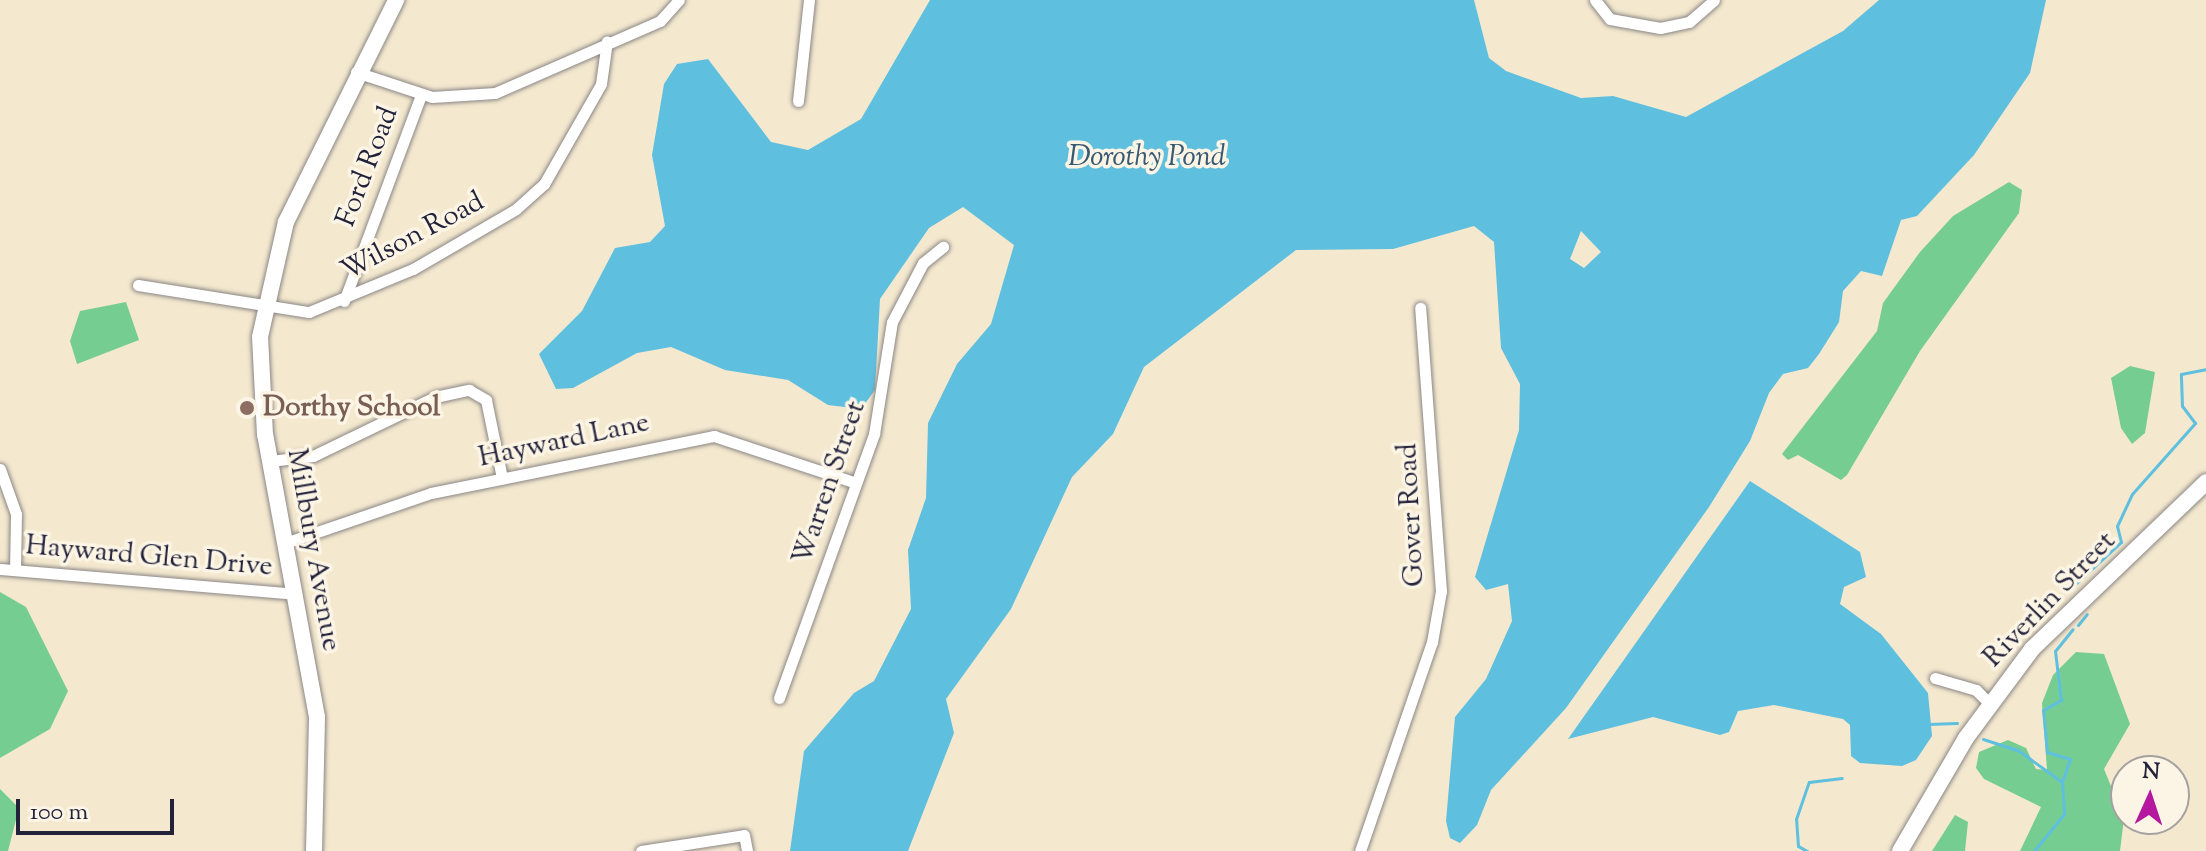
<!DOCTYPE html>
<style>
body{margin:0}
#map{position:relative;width:2206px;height:851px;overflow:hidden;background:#f4e9cf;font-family:"Sorts Mill Goudy",serif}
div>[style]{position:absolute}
.green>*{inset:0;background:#76cd92}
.water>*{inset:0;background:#5fbfde}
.stream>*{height:3px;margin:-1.5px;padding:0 1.5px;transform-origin:1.5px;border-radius:1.5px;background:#5fbfde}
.roads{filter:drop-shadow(0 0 2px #8b8685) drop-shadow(0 0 2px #8b8685)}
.street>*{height:11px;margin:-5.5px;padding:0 5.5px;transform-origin:5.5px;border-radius:5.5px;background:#fff}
.secondary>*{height:16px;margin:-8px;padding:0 8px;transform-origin:8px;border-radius:8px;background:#fff}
.dots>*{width:22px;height:22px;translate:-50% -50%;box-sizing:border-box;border:4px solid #fcf5e5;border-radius:50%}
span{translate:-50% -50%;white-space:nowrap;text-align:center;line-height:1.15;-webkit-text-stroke:7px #fcf5e5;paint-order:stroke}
.street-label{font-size:28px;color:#22223b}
.education-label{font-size:28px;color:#785e54;font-weight:700}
.left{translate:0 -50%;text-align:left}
.water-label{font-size:30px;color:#375974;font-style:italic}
.north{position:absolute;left:2110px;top:755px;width:80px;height:80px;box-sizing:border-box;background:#fcf5e5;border:2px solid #a5a1a1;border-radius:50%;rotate:3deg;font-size:22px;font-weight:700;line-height:32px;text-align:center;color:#22223b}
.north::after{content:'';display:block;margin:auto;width:28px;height:36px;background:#b5179e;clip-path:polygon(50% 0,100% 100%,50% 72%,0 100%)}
.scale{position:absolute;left:16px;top:799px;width:158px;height:36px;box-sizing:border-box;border:4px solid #22223b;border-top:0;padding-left:10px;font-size:24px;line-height:28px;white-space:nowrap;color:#22223b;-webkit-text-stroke:6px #fcf5e5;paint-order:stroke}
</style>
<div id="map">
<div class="green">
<div style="clip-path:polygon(2009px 182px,2022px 190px,2019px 213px,1920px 351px,1847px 475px,1841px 480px,1798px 455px,1788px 460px,1782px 454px,1877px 331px,1883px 303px,1920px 252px,1953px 216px)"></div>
<div style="clip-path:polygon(126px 302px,139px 340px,77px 364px,70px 341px,80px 311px)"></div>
<div style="clip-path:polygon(2130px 366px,2155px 372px,2145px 433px,2132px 444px,2121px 428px,2111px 378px)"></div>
<div style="clip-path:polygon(0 592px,26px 607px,68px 691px,50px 729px,0 758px)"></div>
<div style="clip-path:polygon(2076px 652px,2104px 654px,2130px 724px,2104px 769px,2124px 818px,2120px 851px,2020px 851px,2041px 807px,1984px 779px,1976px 768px,1979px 752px,2008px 740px,2026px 748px,2036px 769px,2047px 770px,2042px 703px,2053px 675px)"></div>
<div style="clip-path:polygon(0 789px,19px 808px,8px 851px,0 851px)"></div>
<div style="clip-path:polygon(1955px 815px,1968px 822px,1965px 851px,1932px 851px)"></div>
</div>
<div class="water">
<div style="clip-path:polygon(evenodd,930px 0,1474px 0,1489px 58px,1506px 71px,1581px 98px,1613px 96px,1686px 117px,1843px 31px,1879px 0,2046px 0,2030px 73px,1974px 155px,1917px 216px,1901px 220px,1882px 276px,1861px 271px,1843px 291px,1839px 322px,1819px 354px,1808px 368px,1783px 374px,1769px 393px,1750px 441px,1709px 507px,1566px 708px,1491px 790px,1477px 825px,1460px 843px,1450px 838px,1446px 821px,1455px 717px,1486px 679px,1512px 621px,1508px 584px,1486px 590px,1475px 577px,1519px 430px,1520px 384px,1501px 348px,1494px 242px,1474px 226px,1393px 249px,1296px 250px,1144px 367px,1113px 434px,1072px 477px,1011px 609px,946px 699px,954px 733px,908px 851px,790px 851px,804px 751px,854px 693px,874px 681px,911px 609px,908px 550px,926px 498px,928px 423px,957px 364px,991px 324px,1014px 245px,963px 207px,929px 228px,880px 299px,875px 390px,861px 409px,828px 405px,788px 380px,725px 370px,671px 347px,637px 353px,573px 388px,556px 389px,539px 354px,582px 311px,615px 248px,650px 242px,665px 226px,652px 155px,664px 84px,677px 64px,708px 59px,771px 142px,808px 150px,861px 119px,930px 0,1581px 231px,1601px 252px,1584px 268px,1570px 259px,1581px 231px)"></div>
<div style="clip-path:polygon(1750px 481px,1860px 552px,1866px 577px,1844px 587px,1840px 604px,1881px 634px,1928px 693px,1932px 736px,1916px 760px,1902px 766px,1860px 763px,1851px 756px,1850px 725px,1843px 719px,1774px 705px,1738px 711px,1729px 732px,1720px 735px,1653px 717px,1568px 739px)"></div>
</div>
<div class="stream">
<div style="left:2071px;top:588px;width:68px;rotate:-42.6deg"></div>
<div style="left:2121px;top:542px;width:16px;rotate:-104deg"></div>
<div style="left:2117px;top:526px;width:35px;rotate:-65deg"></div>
<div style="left:2132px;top:494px;width:95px;rotate:-48.4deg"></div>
<div style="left:2195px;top:423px;width:21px;rotate:-127deg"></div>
<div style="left:2182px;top:406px;width:32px;rotate:-92deg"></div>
<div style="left:2181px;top:374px;width:25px;rotate:-11deg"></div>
<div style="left:2078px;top:625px;width:14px;rotate:-51deg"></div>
<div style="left:1928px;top:724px;width:29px;rotate:-2deg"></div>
<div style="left:1983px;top:739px;width:38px;rotate:18deg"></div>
<div style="left:2019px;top:751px;width:53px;rotate:35.8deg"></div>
<div style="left:2062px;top:782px;width:32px;rotate:86deg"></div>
<div style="left:2064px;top:814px;width:48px;rotate:129deg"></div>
<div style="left:2062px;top:782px;width:24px;rotate:-71deg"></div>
<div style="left:2070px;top:759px;width:24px;rotate:-163deg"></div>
<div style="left:2047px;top:752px;width:42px;rotate:-95.4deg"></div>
<div style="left:2043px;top:710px;width:21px;rotate:-29deg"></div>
<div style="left:2061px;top:700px;width:49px;rotate:-97deg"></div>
<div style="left:2055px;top:651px;width:28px;rotate:-51deg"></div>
<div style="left:1807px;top:851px;width:10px;rotate:-151deg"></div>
<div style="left:1798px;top:846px;width:27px;rotate:-94deg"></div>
<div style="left:1796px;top:819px;width:39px;rotate:-71deg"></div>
<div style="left:1809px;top:782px;width:33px;rotate:-7deg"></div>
</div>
<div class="roads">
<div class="street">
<div style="left:1595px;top:0;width:24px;rotate:52deg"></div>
<div style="left:1610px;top:19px;width:51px;rotate:10.2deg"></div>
<div style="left:1660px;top:28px;width:30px;rotate:-12deg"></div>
<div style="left:1689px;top:22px;width:33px;rotate:-41deg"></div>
<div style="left:356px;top:72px;width:80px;rotate:18.2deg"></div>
<div style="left:432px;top:97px;width:63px;rotate:-3.6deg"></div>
<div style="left:495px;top:93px;width:180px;rotate:-23.6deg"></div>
<div style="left:660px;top:21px;width:28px;rotate:-48deg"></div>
<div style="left:798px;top:101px;width:102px;rotate:-83.8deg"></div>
<div style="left:138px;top:285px;width:173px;rotate:9deg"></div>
<div style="left:309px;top:312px;width:113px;rotate:-22.5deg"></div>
<div style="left:413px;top:269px;width:119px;rotate:-30.2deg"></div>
<div style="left:516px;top:209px;width:38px;rotate:-42deg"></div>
<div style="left:544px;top:184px;width:115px;rotate:-60.3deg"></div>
<div style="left:601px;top:84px;width:43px;rotate:-82.1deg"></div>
<div style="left:344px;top:301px;width:220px;rotate:-69.5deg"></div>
<div style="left:270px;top:461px;width:43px;rotate:-6.6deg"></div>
<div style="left:313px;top:456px;width:136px;rotate:-25.8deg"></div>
<div style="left:435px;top:397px;width:35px;rotate:-12deg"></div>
<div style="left:469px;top:390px;width:20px;rotate:30deg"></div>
<div style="left:486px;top:400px;width:80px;rotate:78.4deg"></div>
<div style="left:0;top:469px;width:48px;rotate:70.4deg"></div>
<div style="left:16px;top:514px;width:56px;rotate:91deg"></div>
<div style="left:285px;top:543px;width:154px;rotate:-18.9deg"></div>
<div style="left:431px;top:493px;width:289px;rotate:-11.4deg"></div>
<div style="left:714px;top:436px;width:146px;rotate:18.3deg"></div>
<div style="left:0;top:569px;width:296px;rotate:4.8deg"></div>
<div style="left:1935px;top:678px;width:43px;rotate:16.3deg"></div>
<div style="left:1976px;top:690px;width:20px;rotate:45deg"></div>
<div style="left:779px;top:698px;width:281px;rotate:-70.2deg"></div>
<div style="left:874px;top:434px;width:113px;rotate:-80.9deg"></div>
<div style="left:892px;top:322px;width:67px;rotate:-62.3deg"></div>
<div style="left:923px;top:263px;width:26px;rotate:-39deg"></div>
<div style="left:641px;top:851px;width:104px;rotate:-8.8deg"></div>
<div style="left:744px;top:835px;width:16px;rotate:79deg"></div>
<div style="left:1360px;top:851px;width:221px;rotate:-71deg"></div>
<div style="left:1432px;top:642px;width:52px;rotate:-80deg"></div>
<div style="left:1441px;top:591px;width:284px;rotate:-94.2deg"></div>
</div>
<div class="secondary">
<div style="left:314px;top:851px;width:134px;rotate:-88.7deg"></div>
<div style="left:317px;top:717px;width:287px;rotate:-100.4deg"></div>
<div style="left:265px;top:435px;width:98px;rotate:-92.9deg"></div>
<div style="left:260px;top:337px;width:118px;rotate:-77.3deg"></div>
<div style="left:286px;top:222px;width:248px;rotate:-63.6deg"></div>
<div style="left:1900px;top:851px;width:131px;rotate:-59.7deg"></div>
<div style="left:1966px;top:738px;width:111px;rotate:-53.4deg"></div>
<div style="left:2032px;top:649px;width:241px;rotate:-43.8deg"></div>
</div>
</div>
<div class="dots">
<div style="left:247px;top:408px;background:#8d6e63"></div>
</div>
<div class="street-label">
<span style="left:368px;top:167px;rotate:-69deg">Ford Road</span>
<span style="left:413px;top:237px;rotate:-28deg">Wilson Road</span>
<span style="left:564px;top:441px;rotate:-12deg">Hayward Lane</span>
<span style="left:830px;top:483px;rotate:-71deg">Warren Street</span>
<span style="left:1412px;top:515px;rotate:-93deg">Gover Road</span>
<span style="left:313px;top:550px;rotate:80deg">Millbury Avenue</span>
<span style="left:149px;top:557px;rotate:5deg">Hayward Glen Drive</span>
<span style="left:2050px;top:600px;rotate:-46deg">Riverlin Street</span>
</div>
<div class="education-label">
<span class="left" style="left:263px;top:408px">Dorthy School</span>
</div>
<div class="water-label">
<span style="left:1147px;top:158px">Dorothy Pond</span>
</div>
<div class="north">N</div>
<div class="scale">100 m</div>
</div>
